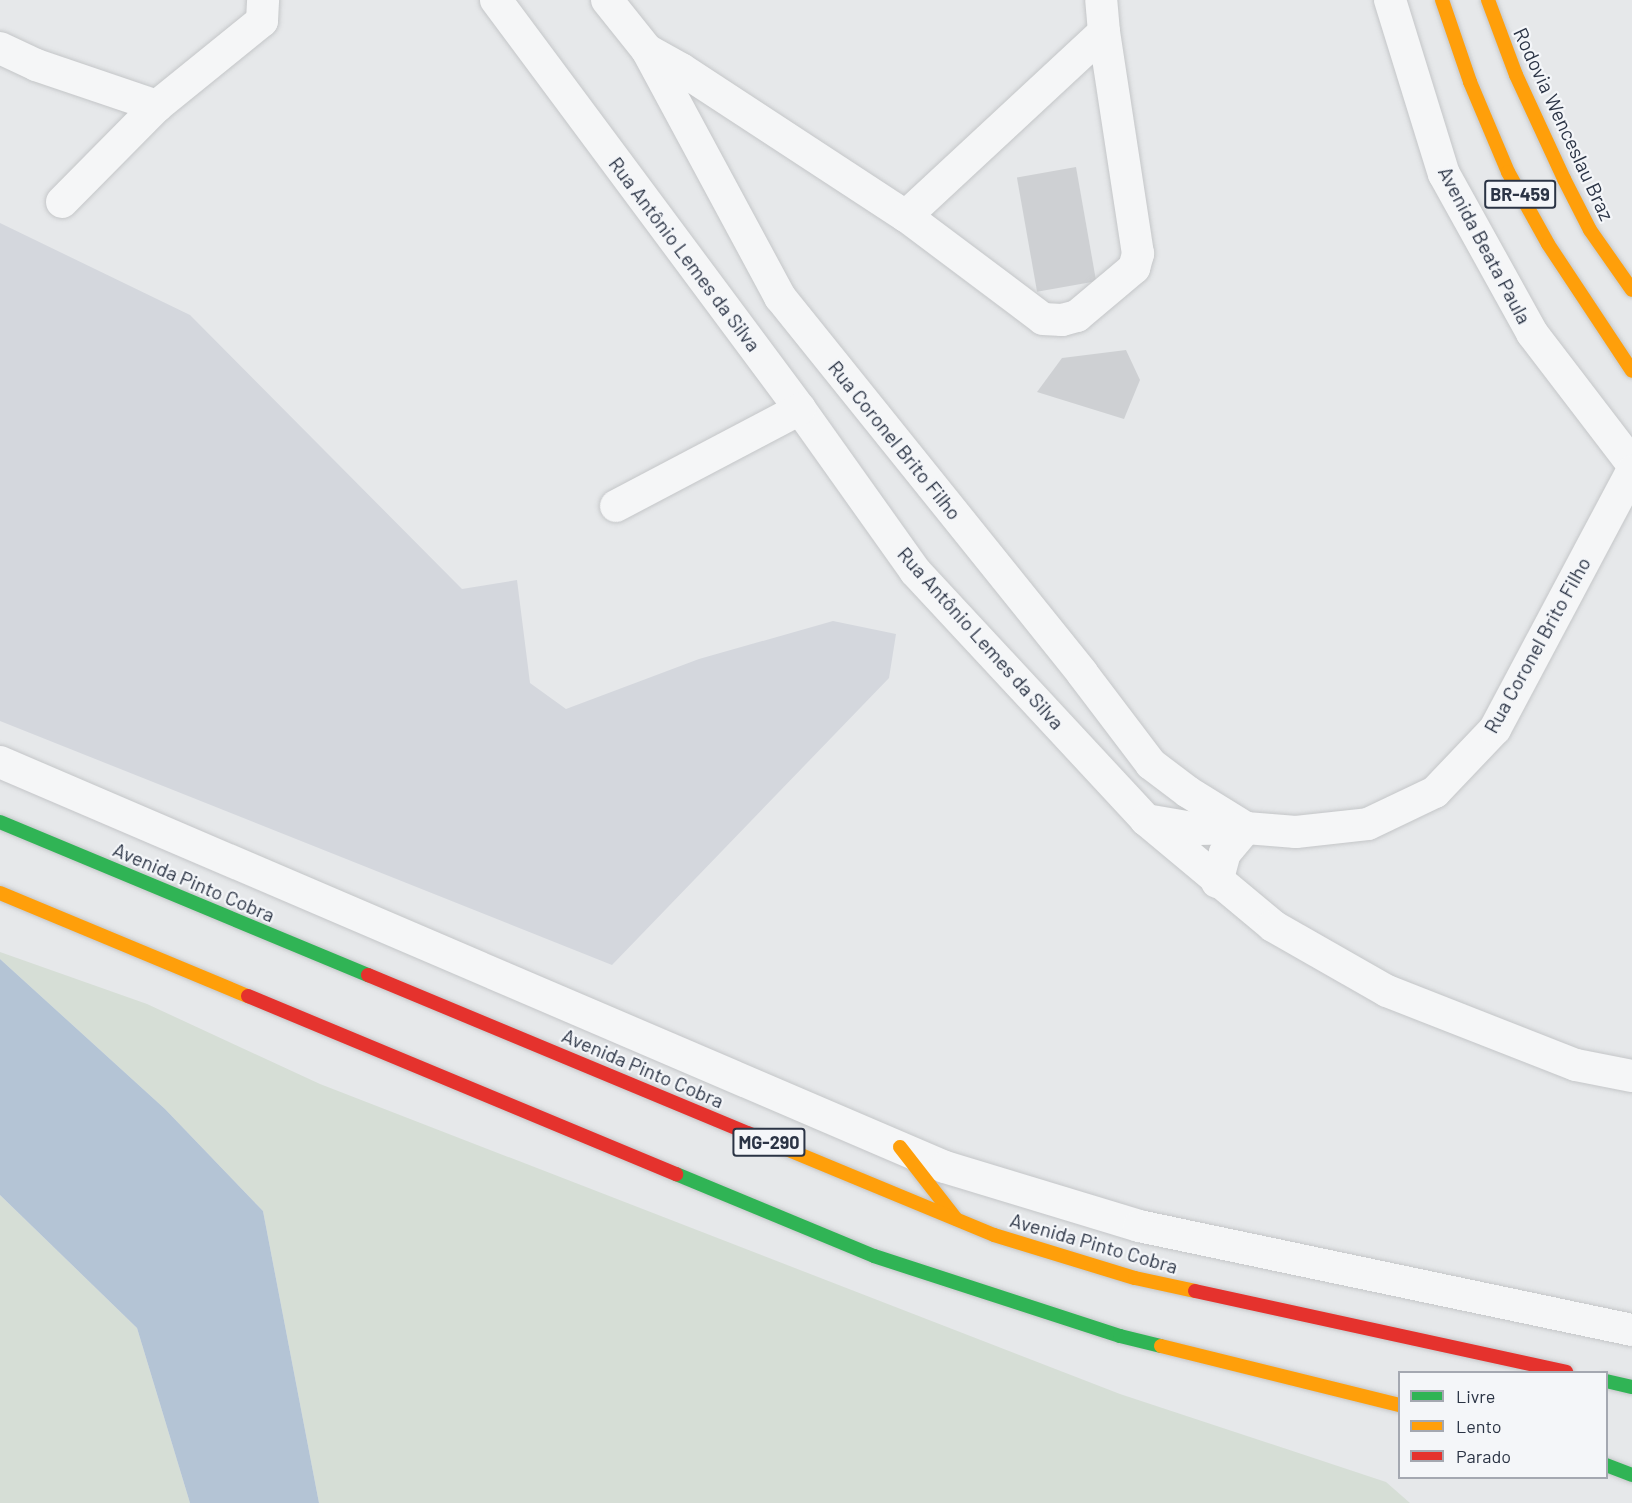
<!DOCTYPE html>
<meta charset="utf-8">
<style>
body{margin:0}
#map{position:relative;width:1632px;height:1503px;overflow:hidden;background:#e6e8ea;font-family:Barlow,sans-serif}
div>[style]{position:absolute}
.built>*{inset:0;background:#d4d7dd}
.green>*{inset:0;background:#d6ded6}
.water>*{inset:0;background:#b4c4d5}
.building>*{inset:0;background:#ced0d3;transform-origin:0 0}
.roads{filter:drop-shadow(0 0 2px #c4c6c8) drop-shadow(0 0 2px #c4c6c8)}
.street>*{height:32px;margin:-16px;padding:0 16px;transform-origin:16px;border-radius:16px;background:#f5f6f7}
.fast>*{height:14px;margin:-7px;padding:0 7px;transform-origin:7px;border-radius:7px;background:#30b455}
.slow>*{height:14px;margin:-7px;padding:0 7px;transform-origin:7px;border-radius:7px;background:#ff9f0a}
.jam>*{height:14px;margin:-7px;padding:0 7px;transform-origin:7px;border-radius:7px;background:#e5322d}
span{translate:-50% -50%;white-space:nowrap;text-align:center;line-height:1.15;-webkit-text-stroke:4.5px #f4f6f9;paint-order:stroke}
.shield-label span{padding:2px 4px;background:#f4f6f9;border:2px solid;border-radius:4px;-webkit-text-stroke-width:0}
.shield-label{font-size:18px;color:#2b3445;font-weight:700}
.street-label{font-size:20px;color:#2b3445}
.legend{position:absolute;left:1398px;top:1371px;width:210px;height:108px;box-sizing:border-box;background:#f4f6f9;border:2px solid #a4a8b1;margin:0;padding:8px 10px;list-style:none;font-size:18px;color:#2b3445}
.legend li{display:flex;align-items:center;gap:12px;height:30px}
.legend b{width:30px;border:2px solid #a4a8b1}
</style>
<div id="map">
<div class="built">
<div style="clip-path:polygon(0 223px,190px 315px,462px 589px,517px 580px,530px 683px,566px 709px,699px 659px,833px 621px,896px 634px,889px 678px,612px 965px,0 721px)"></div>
</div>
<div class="green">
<div style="clip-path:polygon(0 952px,147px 1004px,320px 1084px,1120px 1394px,1386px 1482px,1410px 1503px,319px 1503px,263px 1211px,165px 1109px,0 959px)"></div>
<div style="clip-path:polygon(0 1195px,137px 1328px,190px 1503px,0 1503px)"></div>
</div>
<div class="water">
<div style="clip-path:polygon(0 959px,165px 1109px,263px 1211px,319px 1503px,190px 1503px,137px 1328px,0 1195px)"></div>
</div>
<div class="building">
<div style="left:1076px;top:167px;width:116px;height:60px;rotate:80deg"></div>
<div style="clip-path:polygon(1126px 350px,1140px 380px,1124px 419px,1037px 392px,1062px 358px)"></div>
</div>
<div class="roads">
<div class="street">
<div style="left:496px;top:0;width:510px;rotate:53.38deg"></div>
<div style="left:800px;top:409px;width:199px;rotate:54.6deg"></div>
<div style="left:915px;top:571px;width:340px;rotate:47.1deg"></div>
<div style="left:1146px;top:820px;width:165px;rotate:39.8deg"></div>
<div style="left:1273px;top:926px;width:131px;rotate:29.7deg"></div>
<div style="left:1387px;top:991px;width:203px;rotate:21.4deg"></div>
<div style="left:1576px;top:1065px;width:57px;rotate:11.1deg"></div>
<div style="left:607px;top:0;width:64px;rotate:51.3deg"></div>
<div style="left:647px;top:50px;width:281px;rotate:61.7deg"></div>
<div style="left:780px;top:297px;width:482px;rotate:51.2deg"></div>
<div style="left:1082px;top:673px;width:114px;rotate:52.8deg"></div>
<div style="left:1151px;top:764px;width:46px;rotate:37.1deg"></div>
<div style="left:1188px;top:792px;width:68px;rotate:31.8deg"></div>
<div style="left:1390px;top:0;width:182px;rotate:72.8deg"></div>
<div style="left:1444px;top:174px;width:182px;rotate:61deg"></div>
<div style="left:1532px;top:333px;width:165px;rotate:52.6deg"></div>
<div style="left:0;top:48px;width:40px;rotate:25deg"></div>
<div style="left:36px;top:65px;width:128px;rotate:18.7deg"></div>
<div style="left:157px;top:106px;width:135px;rotate:-39deg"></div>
<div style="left:262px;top:21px;width:21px;rotate:-87deg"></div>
<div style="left:647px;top:50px;width:39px;rotate:29deg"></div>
<div style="left:681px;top:69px;width:269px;rotate:33.2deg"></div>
<div style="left:906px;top:216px;width:171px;rotate:36.9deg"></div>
<div style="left:1043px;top:319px;width:19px;rotate:3deg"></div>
<div style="left:1062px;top:320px;width:16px;rotate:-15deg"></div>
<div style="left:1077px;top:316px;width:75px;rotate:-40.1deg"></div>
<div style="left:1134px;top:268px;width:15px;rotate:-74deg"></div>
<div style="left:1138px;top:254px;width:225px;rotate:-98.7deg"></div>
<div style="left:1104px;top:32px;width:32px;rotate:-95deg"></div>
<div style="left:62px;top:202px;width:135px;rotate:-45.3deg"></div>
<div style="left:906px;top:216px;width:270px;rotate:-42.9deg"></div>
<div style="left:616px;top:506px;width:208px;rotate:-27.8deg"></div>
<div style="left:0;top:762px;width:1028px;rotate:23.2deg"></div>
<div style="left:945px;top:1167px;width:203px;rotate:16.9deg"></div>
<div style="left:1139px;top:1226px;width:504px;rotate:11.91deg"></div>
<div style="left:1146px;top:820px;width:53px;rotate:9.8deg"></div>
<div style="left:1198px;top:829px;width:48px;rotate:-1.2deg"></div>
<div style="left:1246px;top:828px;width:50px;rotate:4.6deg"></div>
<div style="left:1296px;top:832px;width:72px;rotate:-6.3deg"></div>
<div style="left:1368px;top:824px;width:74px;rotate:-25.5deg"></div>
<div style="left:1435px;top:792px;width:87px;rotate:-46.4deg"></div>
<div style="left:1495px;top:729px;width:292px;rotate:-62deg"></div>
<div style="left:1217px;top:882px;width:30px;rotate:-75deg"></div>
<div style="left:1225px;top:853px;width:33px;rotate:-50deg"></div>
</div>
<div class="fast">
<div style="left:0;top:822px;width:399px;rotate:22.6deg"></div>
<div style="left:676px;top:1174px;width:214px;rotate:22.5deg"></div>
<div style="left:874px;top:1256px;width:259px;rotate:18deg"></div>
<div style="left:1120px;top:1336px;width:42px;rotate:13.7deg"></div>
<div style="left:1606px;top:1381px;width:27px;rotate:13deg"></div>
<div style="left:1606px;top:1465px;width:28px;rotate:21deg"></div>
</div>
<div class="slow">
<div style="left:1442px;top:0;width:87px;rotate:71.1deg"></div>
<div style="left:1470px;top:82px;width:98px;rotate:67.1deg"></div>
<div style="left:1508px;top:172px;width:82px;rotate:60.9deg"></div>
<div style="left:1548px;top:244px;width:152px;rotate:56.5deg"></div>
<div style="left:1488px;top:0;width:80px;rotate:69.5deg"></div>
<div style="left:1516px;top:75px;width:115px;rotate:65.2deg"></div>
<div style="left:1564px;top:179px;width:57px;rotate:63deg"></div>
<div style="left:1590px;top:230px;width:73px;rotate:55deg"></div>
<div style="left:0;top:893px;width:269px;rotate:22.6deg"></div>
<div style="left:900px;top:1147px;width:91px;rotate:52.1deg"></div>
<div style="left:784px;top:1148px;width:227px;rotate:22.5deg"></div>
<div style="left:994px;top:1235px;width:147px;rotate:17deg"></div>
<div style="left:1135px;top:1278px;width:61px;rotate:12.2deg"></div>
<div style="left:1161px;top:1346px;width:246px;rotate:13.9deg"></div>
</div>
<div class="jam">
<div style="left:368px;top:975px;width:451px;rotate:22.6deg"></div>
<div style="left:248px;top:996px;width:464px;rotate:22.6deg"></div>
<div style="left:1195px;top:1291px;width:380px;rotate:12.3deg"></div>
</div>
</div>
<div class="shield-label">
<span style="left:1520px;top:194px">BR-459</span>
<span style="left:769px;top:1142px">MG-290</span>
</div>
<div class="street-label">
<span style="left:1564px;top:124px;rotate:65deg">Rodovia Wenceslau Braz</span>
<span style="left:1485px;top:245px;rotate:62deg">Avenida Beata Paula</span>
<span style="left:685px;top:254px;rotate:53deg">Rua Antônio Lemes da Silva</span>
<span style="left:895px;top:440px;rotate:51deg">Rua Coronel Brito Filho</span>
<span style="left:981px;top:638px;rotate:48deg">Rua Antônio Lemes da Silva</span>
<span style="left:1537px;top:645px;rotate:-61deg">Rua Coronel Brito Filho</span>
<span style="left:194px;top:882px;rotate:23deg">Avenida Pinto Cobra</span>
<span style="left:643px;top:1068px;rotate:23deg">Avenida Pinto Cobra</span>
<span style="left:1094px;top:1243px;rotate:16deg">Avenida Pinto Cobra</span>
</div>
<ul class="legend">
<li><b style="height:8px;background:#30b455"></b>Livre</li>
<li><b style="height:8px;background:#ff9f0a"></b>Lento</li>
<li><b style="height:8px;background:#e5322d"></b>Parado</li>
</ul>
</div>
